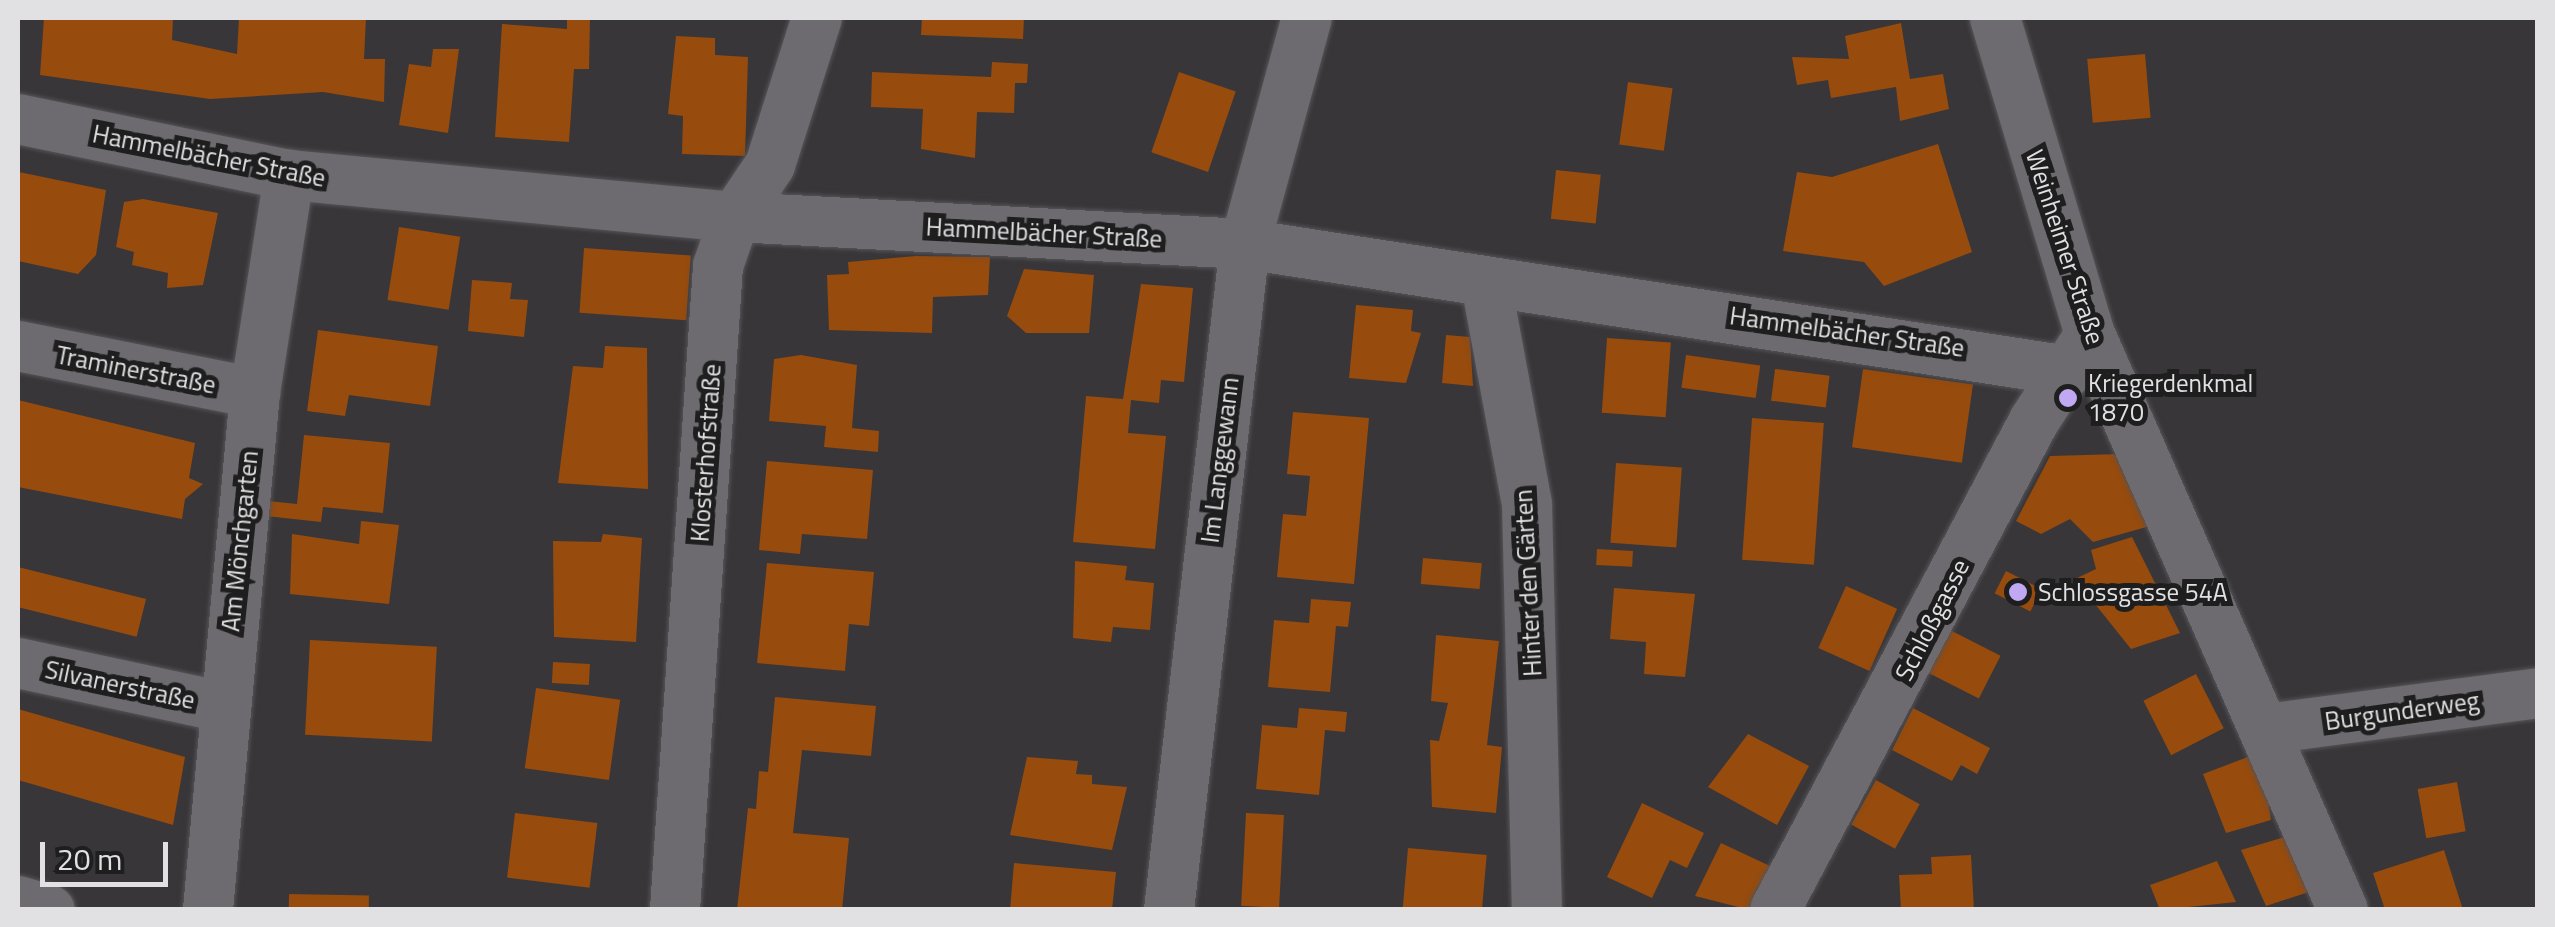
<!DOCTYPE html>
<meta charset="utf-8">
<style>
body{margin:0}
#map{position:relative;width:2555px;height:927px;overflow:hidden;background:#383639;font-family:"Titillium Web",sans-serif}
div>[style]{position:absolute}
.building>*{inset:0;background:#974b0d;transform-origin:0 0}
.roads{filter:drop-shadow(0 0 2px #555457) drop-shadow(0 0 2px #555457)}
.street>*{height:50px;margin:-25px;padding:0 25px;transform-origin:25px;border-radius:25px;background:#6d6b6f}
.dots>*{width:28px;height:28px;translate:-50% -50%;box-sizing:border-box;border:5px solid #1e1e1f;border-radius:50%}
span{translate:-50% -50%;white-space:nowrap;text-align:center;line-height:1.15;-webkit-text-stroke:10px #1e1e1f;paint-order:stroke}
.street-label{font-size:25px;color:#e1e0e2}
.poi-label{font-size:25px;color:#e1e0e2}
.left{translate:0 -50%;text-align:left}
.frame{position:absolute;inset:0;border:20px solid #e1e0e2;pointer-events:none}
.scale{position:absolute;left:40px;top:842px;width:128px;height:45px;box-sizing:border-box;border:5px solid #e1e0e2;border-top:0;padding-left:12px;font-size:30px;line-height:35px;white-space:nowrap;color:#e1e0e2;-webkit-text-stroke:8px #1e1e1f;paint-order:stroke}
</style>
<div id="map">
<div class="building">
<div style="clip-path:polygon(44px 18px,173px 18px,172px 40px,237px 54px,239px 18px,366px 18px,364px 59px,385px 59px,384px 102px,323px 92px,210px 99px,40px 75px)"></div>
<div style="clip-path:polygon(567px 18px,590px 18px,589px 69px,574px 69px,569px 142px,495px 137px,502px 24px,567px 29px)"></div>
<div style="clip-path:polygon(922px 18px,1024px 18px,1023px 39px,921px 35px)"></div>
<div style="clip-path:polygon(1901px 23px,1910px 79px,1943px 74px,1949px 109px,1900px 121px,1896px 87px,1831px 98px,1828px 80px,1797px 85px,1792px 57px,1849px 59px,1845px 36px)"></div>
<div style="clip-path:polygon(676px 36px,715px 38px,715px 55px,748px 57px,745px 156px,682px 154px,683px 116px,668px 114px)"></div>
<div style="clip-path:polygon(433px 49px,459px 49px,448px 133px,399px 125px,409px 64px,431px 67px)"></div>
<div style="left:2145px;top:54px;width:64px;height:58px;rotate:85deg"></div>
<div style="clip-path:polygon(992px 62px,1028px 64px,1027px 83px,1015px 83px,1014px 113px,977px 112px,975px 158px,921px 149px,923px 109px,871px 107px,872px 72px,991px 77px)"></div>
<div style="left:1179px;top:72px;width:60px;height:85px;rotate:19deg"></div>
<div style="left:1628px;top:82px;width:45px;height:63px;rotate:8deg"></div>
<div style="clip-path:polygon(1938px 144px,1972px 252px,1884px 286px,1864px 262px,1783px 251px,1797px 172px,1832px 177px)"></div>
<div style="left:1556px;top:170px;width:45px;height:49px;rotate:6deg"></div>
<div style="clip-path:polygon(19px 172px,106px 190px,96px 255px,78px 274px,18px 261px)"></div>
<div style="clip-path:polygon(143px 199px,218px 213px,203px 285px,167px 288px,168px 273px,132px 265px,134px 252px,116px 247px,124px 202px)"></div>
<div style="left:399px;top:227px;width:62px;height:74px;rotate:9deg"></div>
<div style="left:584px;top:248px;width:107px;height:65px;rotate:4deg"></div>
<div style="clip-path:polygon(916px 256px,990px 257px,988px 295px,933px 297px,932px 333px,829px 330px,827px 275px,849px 274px,848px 262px)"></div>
<div style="clip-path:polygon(1024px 269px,1094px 275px,1089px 333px,1026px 333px,1007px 316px)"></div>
<div style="clip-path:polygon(472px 280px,512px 283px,510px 299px,528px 300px,524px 337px,468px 331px)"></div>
<div style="clip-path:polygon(1141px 284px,1193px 288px,1184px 382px,1161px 380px,1159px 403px,1131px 400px,1128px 433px,1166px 436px,1155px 549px,1073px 542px,1086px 396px,1123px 399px)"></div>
<div style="clip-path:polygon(1356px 305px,1413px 310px,1411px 331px,1421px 333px,1406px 383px,1349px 378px)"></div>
<div style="clip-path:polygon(318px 330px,438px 346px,430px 406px,349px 395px,345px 416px,307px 411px)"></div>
<div style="clip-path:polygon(1446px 335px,1470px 337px,1473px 386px,1442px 383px)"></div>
<div style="left:1607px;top:338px;width:64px;height:75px;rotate:4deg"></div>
<div style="clip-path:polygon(605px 346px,647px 348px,648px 489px,558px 483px,573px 366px,603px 368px)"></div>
<div style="clip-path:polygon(801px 355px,857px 365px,852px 428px,879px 431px,878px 452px,824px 447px,826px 426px,769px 421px,774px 359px)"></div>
<div style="left:1686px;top:355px;width:75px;height:33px;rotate:8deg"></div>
<div style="left:1775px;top:369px;width:55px;height:32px;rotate:7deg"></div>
<div style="left:1863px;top:369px;width:111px;height:79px;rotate:8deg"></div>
<div style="clip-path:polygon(18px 400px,195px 443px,189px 478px,203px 484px,185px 499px,182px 519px,18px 487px)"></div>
<div style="clip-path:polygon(1293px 412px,1369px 418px,1354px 584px,1277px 577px,1283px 514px,1306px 516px,1308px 497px,1310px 476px,1287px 474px)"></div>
<div style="left:1752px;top:418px;width:72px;height:142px;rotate:4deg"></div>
<div style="clip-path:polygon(304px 435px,390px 443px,383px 513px,323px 507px,321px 522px,266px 516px,268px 501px,297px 504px)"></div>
<div style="clip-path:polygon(2121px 454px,2150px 526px,2093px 542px,2070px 519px,2041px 534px,2016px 521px,2050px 456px)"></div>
<div style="clip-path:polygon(767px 461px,873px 470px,867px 539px,802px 534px,800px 554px,759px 550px)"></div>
<div style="left:1616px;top:463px;width:66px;height:80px;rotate:4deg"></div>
<div style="clip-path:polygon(361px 521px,399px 525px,389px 604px,290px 594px,292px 534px,359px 544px)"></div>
<div style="clip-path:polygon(603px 534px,642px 538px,636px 642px,554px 637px,553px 541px,601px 542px)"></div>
<div style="clip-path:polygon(2132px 537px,2180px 633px,2131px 649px,2075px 579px,2096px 569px,2091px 550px)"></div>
<div style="left:1597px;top:549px;width:36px;height:16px;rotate:3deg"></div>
<div style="left:1423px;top:558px;width:59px;height:26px;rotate:5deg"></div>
<div style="clip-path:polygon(1075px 561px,1127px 566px,1125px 580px,1154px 583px,1150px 630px,1113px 627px,1111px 642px,1073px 638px)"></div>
<div style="clip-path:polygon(767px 563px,874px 572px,869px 626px,849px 624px,845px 671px,757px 663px)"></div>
<div style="left:18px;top:567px;width:132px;height:39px;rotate:14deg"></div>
<div style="left:2006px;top:571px;width:40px;height:25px;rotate:27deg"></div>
<div style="left:1846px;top:586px;width:56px;height:68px;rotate:24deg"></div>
<div style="clip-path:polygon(1614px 588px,1695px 594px,1685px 677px,1644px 674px,1646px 642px,1610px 639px)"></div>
<div style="clip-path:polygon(1311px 599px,1351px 602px,1348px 627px,1336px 626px,1330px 692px,1268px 687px,1274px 620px,1309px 623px)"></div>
<div style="left:1948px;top:629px;width:59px;height:48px;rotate:27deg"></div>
<div style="clip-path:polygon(1436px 635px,1499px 641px,1487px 745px,1502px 747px,1496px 813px,1432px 807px,1430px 740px,1439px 741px,1448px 703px,1431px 701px)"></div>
<div style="left:310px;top:640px;width:127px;height:95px;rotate:3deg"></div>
<div style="left:553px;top:662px;width:37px;height:21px;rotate:3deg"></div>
<div style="left:2196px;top:674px;width:61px;height:59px;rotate:63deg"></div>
<div style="left:536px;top:688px;width:85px;height:81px;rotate:8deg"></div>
<div style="clip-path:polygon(775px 697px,876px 706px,871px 756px,802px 750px,793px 833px,849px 838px,842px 910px,737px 910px,748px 808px,756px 809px,759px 771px,768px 772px)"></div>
<div style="clip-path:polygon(1299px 708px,1347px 712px,1345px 732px,1325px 730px,1319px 795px,1256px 789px,1262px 725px,1297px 728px)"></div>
<div style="clip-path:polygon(1913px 708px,1990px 748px,1977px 774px,1961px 765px,1952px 781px,1892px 750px)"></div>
<div style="clip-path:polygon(18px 709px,185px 757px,173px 825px,18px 780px)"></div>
<div style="clip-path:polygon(1748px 734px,1809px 766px,1777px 825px,1708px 787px)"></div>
<div style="clip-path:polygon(2261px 752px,2283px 795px,2269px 806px,2271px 820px,2226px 833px,2203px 774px)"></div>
<div style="clip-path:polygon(1027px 757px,1078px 761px,1076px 774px,1092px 775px,1092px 784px,1127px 787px,1112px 850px,1010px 835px)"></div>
<div style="left:1876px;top:780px;width:50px;height:51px;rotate:29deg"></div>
<div style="left:2457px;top:782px;width:50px;height:40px;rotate:80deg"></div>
<div style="clip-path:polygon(1642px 803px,1704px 833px,1687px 868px,1670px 860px,1652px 898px,1607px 877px)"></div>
<div style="left:515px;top:813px;width:83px;height:65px;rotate:7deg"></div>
<div style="left:1246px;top:813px;width:38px;height:93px;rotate:3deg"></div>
<div style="clip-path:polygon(2291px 835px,2315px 890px,2266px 906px,2241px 850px)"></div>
<div style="clip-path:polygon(1721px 843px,1770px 866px,1750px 910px,1695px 896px)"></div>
<div style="left:1408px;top:848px;width:79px;height:62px;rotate:5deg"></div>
<div style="clip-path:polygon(2444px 850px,2463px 910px,2385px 910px,2373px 873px)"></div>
<div style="clip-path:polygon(1971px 855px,1974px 910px,1901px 910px,1899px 875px,1932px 874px,1931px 857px)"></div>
<div style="clip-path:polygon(2217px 861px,2236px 902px,2160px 910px,2150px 885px)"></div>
<div style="clip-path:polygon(1014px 863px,1116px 872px,1112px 910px,1010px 910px)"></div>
<div style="left:289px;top:894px;width:80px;height:16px;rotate:1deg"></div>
</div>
<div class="roads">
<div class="street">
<div style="left:1995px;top:18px;width:328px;rotate:73.3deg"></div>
<div style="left:2089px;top:332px;width:631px;rotate:66.28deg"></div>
<div style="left:18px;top:119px;width:277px;rotate:11.7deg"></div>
<div style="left:289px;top:175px;width:448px;rotate:5.4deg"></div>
<div style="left:735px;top:217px;width:511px;rotate:3.03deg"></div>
<div style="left:1245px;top:244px;width:833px;rotate:8.77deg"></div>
<div style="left:1486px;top:283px;width:225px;rotate:79.5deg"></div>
<div style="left:1527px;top:504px;width:406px;rotate:88.6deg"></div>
<div style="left:18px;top:346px;width:242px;rotate:11.2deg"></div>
<div style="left:18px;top:663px;width:210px;rotate:12.1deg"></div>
<div style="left:2266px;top:729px;width:274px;rotate:-7.5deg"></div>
<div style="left:18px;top:901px;width:33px;rotate:16deg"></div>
<div style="left:208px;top:910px;width:519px;rotate:-84.81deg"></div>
<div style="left:255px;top:393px;width:221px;rotate:-81.1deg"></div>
<div style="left:675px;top:910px;width:645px;rotate:-86.18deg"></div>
<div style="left:718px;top:266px;width:52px;rotate:-70.9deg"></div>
<div style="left:735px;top:217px;width:63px;rotate:-56.1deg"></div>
<div style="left:770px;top:165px;width:154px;rotate:-72.3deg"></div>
<div style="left:1169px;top:910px;width:670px;rotate:-83.49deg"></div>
<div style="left:1245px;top:244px;width:234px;rotate:-74.7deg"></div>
<div style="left:1775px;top:910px;width:553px;rotate:-62.09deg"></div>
<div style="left:2034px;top:421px;width:92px;rotate:-57deg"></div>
</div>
</div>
<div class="dots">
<div style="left:2068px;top:398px;background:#c1a8f3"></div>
<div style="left:2018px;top:592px;background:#c1a8f3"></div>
</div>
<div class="street-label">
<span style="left:209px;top:156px;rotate:11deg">Hammelbächer Straße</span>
<span style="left:1044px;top:233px;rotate:3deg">Hammelbächer Straße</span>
<span style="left:2065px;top:247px;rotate:72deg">Weinheimer Straße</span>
<span style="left:1847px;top:332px;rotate:8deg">Hammelbächer Straße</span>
<span style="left:136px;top:370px;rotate:11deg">Traminerstraße</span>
<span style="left:706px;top:453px;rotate:-86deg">Klosterhofstraße</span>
<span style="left:1220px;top:460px;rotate:-83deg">Im Langgewann</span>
<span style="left:240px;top:541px;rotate:-84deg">Am Mönchgarten</span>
<span style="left:1528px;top:583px;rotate:-93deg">Hinter den Gärten</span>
<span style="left:1932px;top:620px;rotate:-63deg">Schloßgasse</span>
<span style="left:120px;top:685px;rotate:12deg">Silvanerstraße</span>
<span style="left:2402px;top:711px;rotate:-8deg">Burgunderweg</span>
</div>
<div class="poi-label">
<span class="left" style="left:2088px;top:398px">Kriegerdenkmal<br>1870</span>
<span class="left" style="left:2038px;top:592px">Schlossgasse 54A</span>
</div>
<div class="frame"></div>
<div class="scale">20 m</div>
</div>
